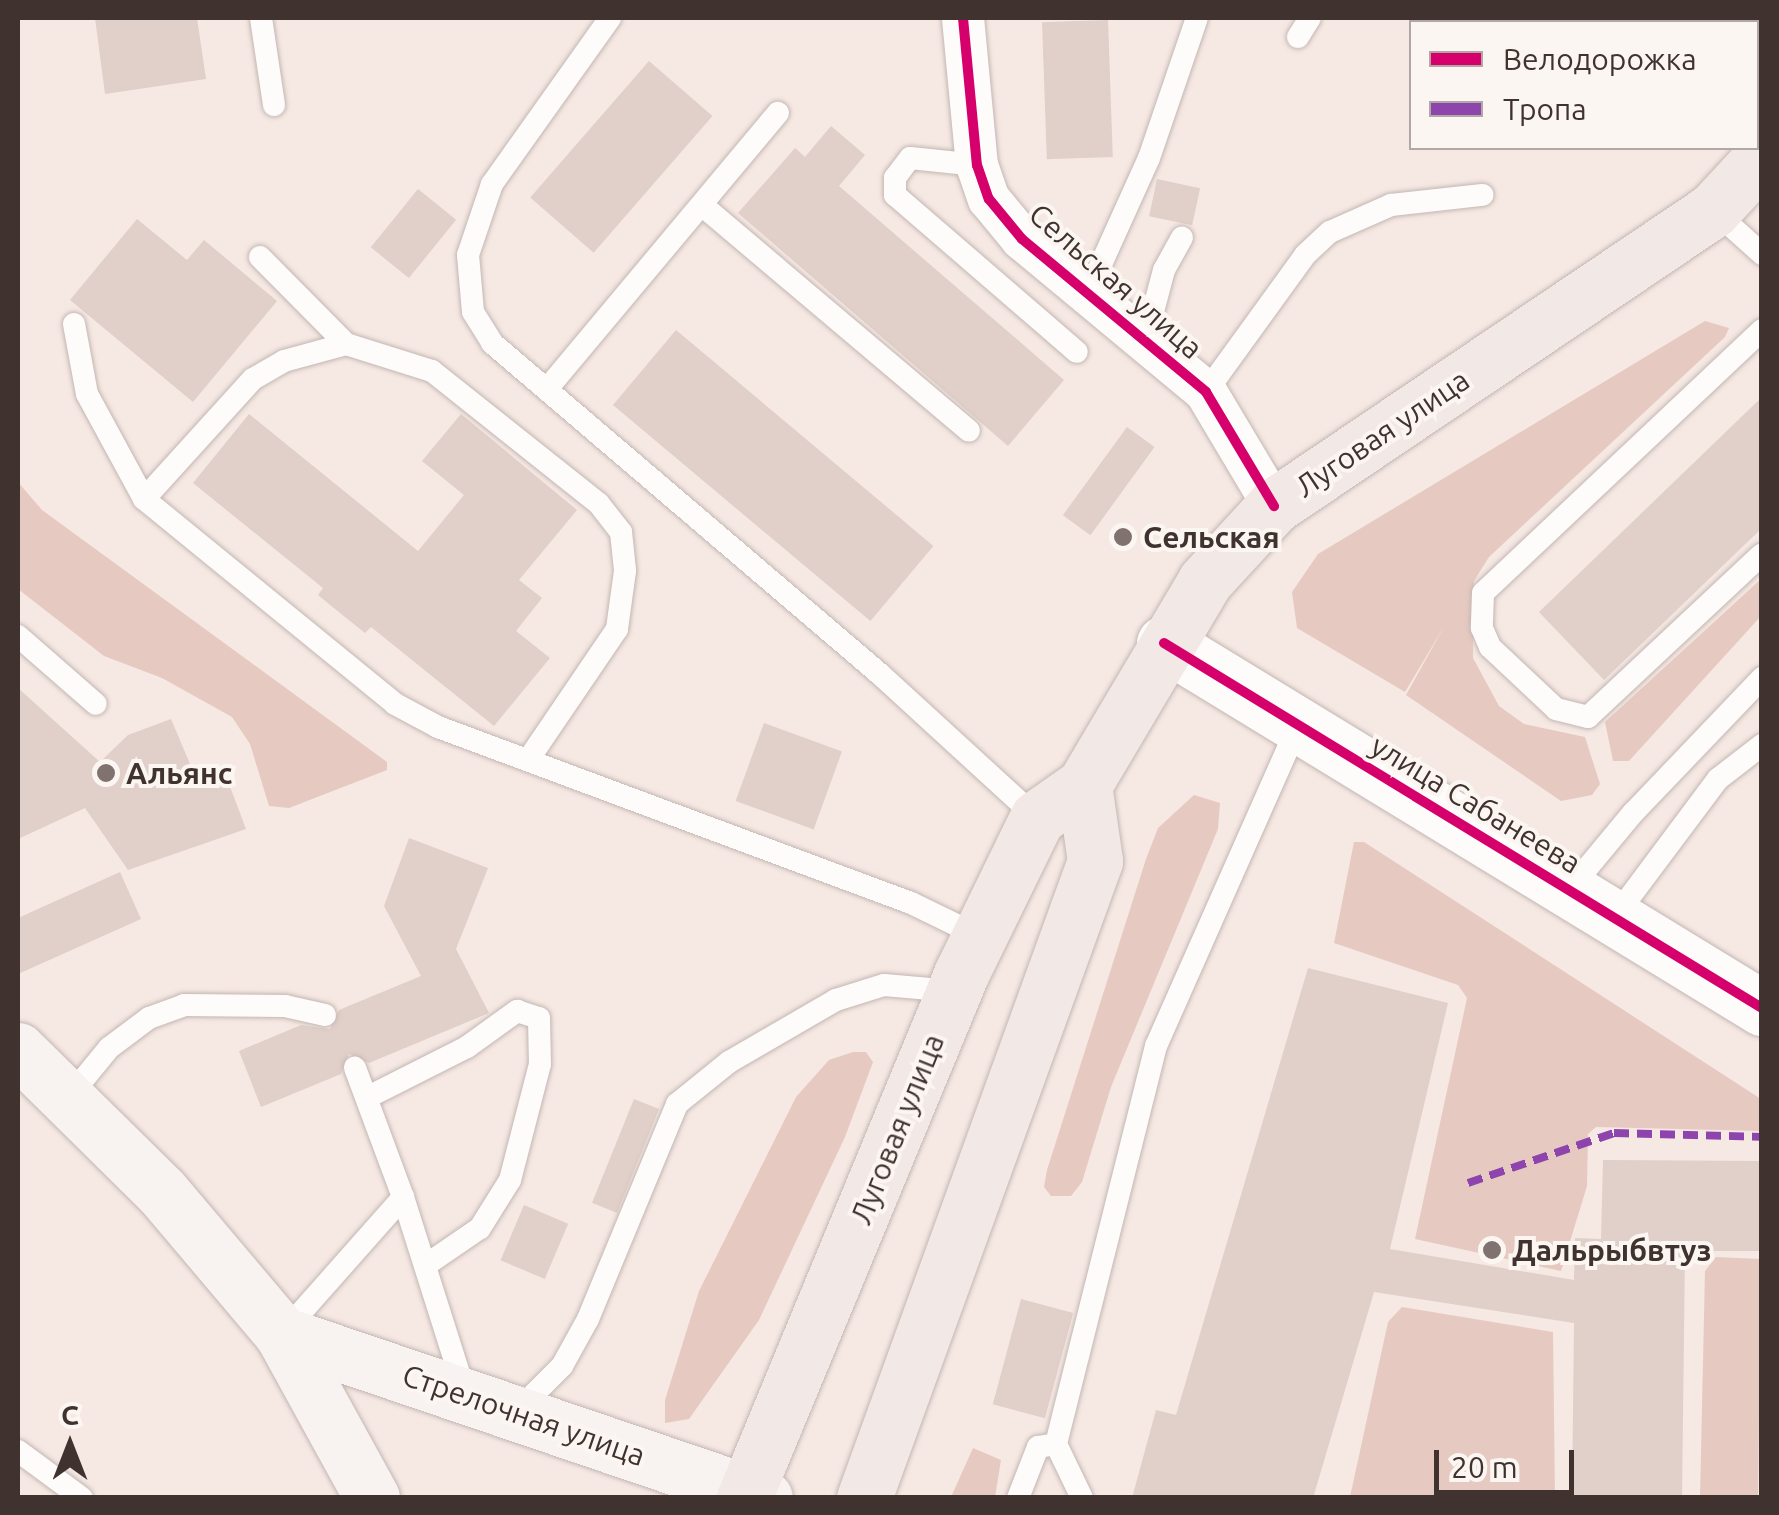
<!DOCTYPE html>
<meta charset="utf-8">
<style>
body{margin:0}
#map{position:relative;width:1779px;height:1515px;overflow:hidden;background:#f6e8e3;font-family:Ubuntu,sans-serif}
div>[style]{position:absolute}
.green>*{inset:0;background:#e6cac1}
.building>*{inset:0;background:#e1cfc9;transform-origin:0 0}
.roads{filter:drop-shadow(0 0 2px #c3b7b3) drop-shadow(0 0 2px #c3b7b3)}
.service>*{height:22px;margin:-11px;padding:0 11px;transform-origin:11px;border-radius:11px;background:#fefcfb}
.minor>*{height:42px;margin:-21px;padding:0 21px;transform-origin:21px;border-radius:21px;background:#fefcfb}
.tertiary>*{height:55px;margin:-27.5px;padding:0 27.5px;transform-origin:27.5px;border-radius:27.5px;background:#fefcfb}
.secondary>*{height:55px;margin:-27.5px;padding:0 27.5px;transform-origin:27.5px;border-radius:27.5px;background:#f8f2f0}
.primary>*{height:55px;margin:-27.5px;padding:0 27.5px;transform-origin:27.5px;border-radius:27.5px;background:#f2e8e5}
.quiet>*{height:8px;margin-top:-4px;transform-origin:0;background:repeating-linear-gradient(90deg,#8e44ad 0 15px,transparent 0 23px)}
.cycleway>*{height:10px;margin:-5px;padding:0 5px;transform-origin:5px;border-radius:5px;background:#d6006c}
.dots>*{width:28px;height:28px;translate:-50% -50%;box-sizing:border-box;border:5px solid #fcf6f3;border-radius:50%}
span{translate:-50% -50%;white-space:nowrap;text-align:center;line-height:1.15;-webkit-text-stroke:8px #fcf6f3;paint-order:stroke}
.street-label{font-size:30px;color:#40332f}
.poi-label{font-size:30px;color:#40332f;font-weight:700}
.left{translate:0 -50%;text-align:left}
.frame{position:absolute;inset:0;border:20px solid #40332f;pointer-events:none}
.legend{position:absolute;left:1409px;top:20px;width:350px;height:130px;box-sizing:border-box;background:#fcf6f3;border:2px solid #b1a8a5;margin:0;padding:12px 18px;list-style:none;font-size:30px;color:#40332f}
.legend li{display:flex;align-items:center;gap:20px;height:50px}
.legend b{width:50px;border:2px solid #b1a8a5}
.north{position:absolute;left:20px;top:1395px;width:100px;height:100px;-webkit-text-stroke:8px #fcf6f3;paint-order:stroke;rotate:0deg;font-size:28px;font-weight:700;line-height:40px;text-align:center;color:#40332f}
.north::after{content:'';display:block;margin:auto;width:35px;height:45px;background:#40332f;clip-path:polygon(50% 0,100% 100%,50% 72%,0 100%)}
.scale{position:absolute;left:1434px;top:1450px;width:140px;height:45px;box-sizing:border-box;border:5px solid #40332f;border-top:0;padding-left:12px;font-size:30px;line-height:35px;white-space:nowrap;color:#40332f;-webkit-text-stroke:8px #fcf6f3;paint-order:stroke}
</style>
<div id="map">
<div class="green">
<div style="clip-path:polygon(1705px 321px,1729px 328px,1725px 337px,1489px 557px,1474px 581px,1473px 658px,1499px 706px,1524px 724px,1585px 737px,1600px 784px,1592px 795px,1561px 801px,1406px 695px,1445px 625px,1405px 692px,1297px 628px,1292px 592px,1318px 554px)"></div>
<div style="clip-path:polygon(18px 482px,42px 510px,387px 762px,387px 770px,289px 808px,269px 806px,250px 744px,232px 717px,162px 678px,104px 656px,18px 589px)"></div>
<div style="clip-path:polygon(1761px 579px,1761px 616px,1629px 761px,1613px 761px,1605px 722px)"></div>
<div style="clip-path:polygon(1194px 795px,1220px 803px,1218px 829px,1111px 1087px,1082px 1182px,1071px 1196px,1051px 1196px,1044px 1187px,1047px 1170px,1146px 859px,1158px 828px)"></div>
<div style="clip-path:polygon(1354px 842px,1364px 842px,1761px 1099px,1761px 1131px,1596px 1127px,1588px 1134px,1587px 1186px,1561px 1271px,1415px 1239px,1467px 998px,1458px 985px,1334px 943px)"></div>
<div style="clip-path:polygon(853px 1052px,866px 1052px,873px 1062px,845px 1137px,759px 1320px,689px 1419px,665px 1423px,665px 1400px,699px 1291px,796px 1097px,829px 1060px)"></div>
<div style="clip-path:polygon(1716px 1257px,1761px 1259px,1758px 1497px,1700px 1497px,1705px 1271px)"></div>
<div style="clip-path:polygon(1402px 1307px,1553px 1332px,1555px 1497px,1350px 1497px,1388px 1322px)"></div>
<div style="clip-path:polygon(973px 1448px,1001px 1460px,995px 1497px,951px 1497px)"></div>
</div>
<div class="building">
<div style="clip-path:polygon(95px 18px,197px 18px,206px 79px,105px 94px)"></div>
<div style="left:1108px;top:20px;width:137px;height:66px;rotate:88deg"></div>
<div style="left:649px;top:61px;width:84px;height:181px;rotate:41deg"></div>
<div style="clip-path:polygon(831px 126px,865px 155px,839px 186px,1064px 380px,1008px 446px,738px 213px,795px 148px,805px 157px)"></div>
<div style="left:1157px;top:179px;width:44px;height:38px;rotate:12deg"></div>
<div style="left:418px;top:189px;width:49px;height:75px;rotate:39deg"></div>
<div style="clip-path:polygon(137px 219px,187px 260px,204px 240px,277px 301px,193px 402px,70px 300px)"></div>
<div style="left:676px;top:330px;width:336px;height:98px;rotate:40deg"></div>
<div style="clip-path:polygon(1762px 397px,1762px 528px,1604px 680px,1539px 612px)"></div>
<div style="clip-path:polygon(249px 414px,418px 551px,464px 495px,422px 461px,461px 414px,577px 510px,519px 580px,542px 598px,516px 631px,550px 658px,494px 726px,371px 627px,365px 633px,340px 613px,318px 595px,323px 588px,193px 483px)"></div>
<div style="left:1127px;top:427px;width:34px;height:109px;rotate:36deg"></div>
<div style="clip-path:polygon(18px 688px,100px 762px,128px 735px,171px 719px,196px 778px,223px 768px,246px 829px,128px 870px,85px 808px,18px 839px)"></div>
<div style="left:764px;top:723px;width:83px;height:83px;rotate:20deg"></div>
<div style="clip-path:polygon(409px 838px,488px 868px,456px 949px,489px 1013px,369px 1063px,349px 1054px,341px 1074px,261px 1107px,239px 1051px,301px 1025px,330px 1029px,339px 1010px,421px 976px,384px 906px)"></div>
<div style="clip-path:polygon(120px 872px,141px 919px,18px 974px,18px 918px)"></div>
<div style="clip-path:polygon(1308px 968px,1448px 1003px,1390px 1249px,1574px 1280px,1575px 1238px,1601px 1239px,1603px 1160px,1762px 1161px,1762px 1251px,1685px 1251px,1682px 1498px,1572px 1498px,1574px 1323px,1374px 1292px,1313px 1498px,1132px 1498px,1156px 1410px,1176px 1415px)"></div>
<div style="left:634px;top:1099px;width:27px;height:112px;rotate:22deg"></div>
<div style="left:524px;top:1205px;width:48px;height:60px;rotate:23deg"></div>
<div style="left:1021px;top:1299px;width:54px;height:109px;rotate:15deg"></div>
</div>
<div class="roads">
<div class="service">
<div style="left:261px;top:18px;width:88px;rotate:81.5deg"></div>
<div style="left:610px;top:18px;width:204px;rotate:125.4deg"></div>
<div style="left:492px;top:184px;width:75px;rotate:108.7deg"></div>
<div style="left:468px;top:255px;width:57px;rotate:85deg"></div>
<div style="left:473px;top:312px;width:36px;rotate:58deg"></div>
<div style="left:492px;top:343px;width:511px;rotate:40.48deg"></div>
<div style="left:881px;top:675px;width:212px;rotate:42.5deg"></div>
<div style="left:1298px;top:37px;width:22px;rotate:-58deg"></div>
<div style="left:977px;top:165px;width:67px;rotate:-174deg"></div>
<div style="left:910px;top:158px;width:25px;rotate:127deg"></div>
<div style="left:895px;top:178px;width:17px;rotate:90deg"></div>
<div style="left:895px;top:195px;width:240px;rotate:40.8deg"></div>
<div style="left:703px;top:206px;width:348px;rotate:40.2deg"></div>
<div style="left:1713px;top:210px;width:66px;rotate:41.9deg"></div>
<div style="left:260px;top:257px;width:122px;rotate:45.3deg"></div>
<div style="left:1088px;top:293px;width:148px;rotate:-65.7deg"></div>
<div style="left:1149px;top:158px;width:148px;rotate:-71.1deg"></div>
<div style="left:74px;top:324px;width:71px;rotate:79.5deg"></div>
<div style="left:87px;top:394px;width:119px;rotate:61.5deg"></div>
<div style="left:144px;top:499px;width:324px;rotate:39.2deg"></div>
<div style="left:395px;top:704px;width:49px;rotate:28.1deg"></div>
<div style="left:438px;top:727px;width:505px;rotate:20.41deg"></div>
<div style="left:911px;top:903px;width:76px;rotate:25.9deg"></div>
<div style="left:1762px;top:330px;width:383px;rotate:136.7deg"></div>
<div style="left:1483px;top:593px;width:35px;rotate:92deg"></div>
<div style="left:1482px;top:628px;width:21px;rotate:67deg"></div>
<div style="left:1490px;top:647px;width:91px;rotate:43.2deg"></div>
<div style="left:1556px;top:709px;width:33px;rotate:14deg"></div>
<div style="left:1588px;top:717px;width:238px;rotate:-43.1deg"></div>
<div style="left:1146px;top:338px;width:70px;rotate:-75.2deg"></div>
<div style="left:1164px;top:270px;width:37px;rotate:-61deg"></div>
<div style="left:547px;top:389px;width:360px;rotate:-50.1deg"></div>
<div style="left:1206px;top:392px;width:169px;rotate:-54.1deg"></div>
<div style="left:1305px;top:255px;width:34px;rotate:-43deg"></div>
<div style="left:1330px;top:232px;width:67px;rotate:-23.9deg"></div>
<div style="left:1391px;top:205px;width:92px;rotate:-6.3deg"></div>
<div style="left:144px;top:499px;width:162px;rotate:-47.8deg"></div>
<div style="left:253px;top:379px;width:36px;rotate:-30deg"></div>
<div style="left:284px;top:361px;width:64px;rotate:-15.3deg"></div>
<div style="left:346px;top:344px;width:90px;rotate:17.4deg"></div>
<div style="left:432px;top:371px;width:213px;rotate:38.5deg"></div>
<div style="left:599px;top:504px;width:36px;rotate:52deg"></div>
<div style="left:621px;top:532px;width:39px;rotate:84deg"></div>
<div style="left:625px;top:571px;width:59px;rotate:97.9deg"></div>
<div style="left:617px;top:629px;width:155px;rotate:124.2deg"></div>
<div style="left:18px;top:636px;width:103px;rotate:41.1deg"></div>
<div style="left:1569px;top:890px;width:100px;rotate:-50.3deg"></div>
<div style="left:1633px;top:813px;width:187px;rotate:-46.3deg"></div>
<div style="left:1614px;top:918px;width:174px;rotate:-53.2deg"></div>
<div style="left:1718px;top:779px;width:56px;rotate:-37.7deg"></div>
<div style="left:368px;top:1097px;width:111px;rotate:-26.8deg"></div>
<div style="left:467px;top:1047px;width:62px;rotate:-35.8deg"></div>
<div style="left:517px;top:1011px;width:23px;rotate:18deg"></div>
<div style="left:539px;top:1018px;width:46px;rotate:88.8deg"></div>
<div style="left:540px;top:1064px;width:120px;rotate:104.5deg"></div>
<div style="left:510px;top:1180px;width:57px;rotate:122deg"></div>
<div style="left:480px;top:1228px;width:65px;rotate:145.6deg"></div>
<div style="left:68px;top:1098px;width:65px;rotate:-50.6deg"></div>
<div style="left:109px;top:1048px;width:50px;rotate:-36.9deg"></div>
<div style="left:149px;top:1018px;width:37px;rotate:-20deg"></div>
<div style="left:184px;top:1005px;width:101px;rotate:0.6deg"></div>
<div style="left:285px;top:1006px;width:41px;rotate:12.7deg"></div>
<div style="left:403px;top:1197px;width:205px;rotate:72.4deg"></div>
<div style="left:282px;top:1334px;width:183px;rotate:-48.5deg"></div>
<div style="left:403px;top:1197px;width:138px;rotate:-110.4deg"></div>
<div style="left:517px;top:1411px;width:64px;rotate:-45deg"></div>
<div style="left:562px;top:1366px;width:54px;rotate:-61deg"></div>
<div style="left:588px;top:1319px;width:233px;rotate:-67.5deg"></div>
<div style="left:677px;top:1104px;width:67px;rotate:-38.9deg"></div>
<div style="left:729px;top:1062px;width:124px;rotate:-30.1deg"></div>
<div style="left:836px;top:1000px;width:50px;rotate:-17.4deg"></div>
<div style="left:884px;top:985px;width:70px;rotate:4.9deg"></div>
<div style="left:1056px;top:1444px;width:60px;rotate:64.3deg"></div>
<div style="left:18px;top:1451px;width:79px;rotate:36.3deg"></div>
<div style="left:1018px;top:1498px;width:55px;rotate:-68.6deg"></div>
<div style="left:1038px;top:1447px;width:18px;rotate:-9deg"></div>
<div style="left:1056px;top:1444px;width:410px;rotate:-75.9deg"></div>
<div style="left:1156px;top:1046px;width:350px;rotate:-66.1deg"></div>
</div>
<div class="minor">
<div style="left:963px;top:18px;width:148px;rotate:84.6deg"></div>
<div style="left:977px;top:165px;width:36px;rotate:71deg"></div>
<div style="left:989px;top:199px;width:52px;rotate:50.5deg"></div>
<div style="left:1022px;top:239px;width:239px;rotate:39.7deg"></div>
<div style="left:1206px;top:392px;width:133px;rotate:59.2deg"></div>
</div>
<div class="tertiary">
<div style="left:1164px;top:643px;width:701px;rotate:31.4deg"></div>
</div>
<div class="secondary">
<div style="left:18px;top:1050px;width:202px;rotate:44.6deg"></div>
<div style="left:162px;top:1192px;width:186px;rotate:49.8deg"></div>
<div style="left:282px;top:1334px;width:187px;rotate:61.2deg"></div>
<div style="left:282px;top:1334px;width:510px;rotate:18.75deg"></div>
</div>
<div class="primary">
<div style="left:744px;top:1498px;width:567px;rotate:-67.5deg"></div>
<div style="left:961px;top:974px;width:174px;rotate:-64deg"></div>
<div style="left:1037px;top:818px;width:57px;rotate:-35.1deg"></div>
<div style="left:1084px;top:785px;width:237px;rotate:-59.3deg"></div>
<div style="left:1205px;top:581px;width:102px;rotate:-47.4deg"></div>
<div style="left:1274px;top:506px;width:529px;rotate:-33.99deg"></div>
<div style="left:1713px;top:210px;width:72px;rotate:-47.2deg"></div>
<div style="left:864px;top:1498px;width:678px;rotate:-70.07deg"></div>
<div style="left:1095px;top:861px;width:77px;rotate:-98.2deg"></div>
</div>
</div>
<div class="quiet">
<div style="left:1468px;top:1183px;width:154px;rotate:-18.9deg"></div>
<div style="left:1614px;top:1133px;width:148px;rotate:1.5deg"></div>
</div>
<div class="cycleway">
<div style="left:963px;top:18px;width:148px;rotate:84.6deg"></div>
<div style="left:977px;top:165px;width:36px;rotate:71deg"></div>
<div style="left:989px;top:199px;width:52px;rotate:50.5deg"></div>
<div style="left:1022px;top:239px;width:239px;rotate:39.7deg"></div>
<div style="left:1206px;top:392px;width:133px;rotate:59.2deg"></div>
<div style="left:1164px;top:643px;width:701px;rotate:31.4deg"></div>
</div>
<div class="dots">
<div style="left:1123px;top:537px;background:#80726e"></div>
<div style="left:106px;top:773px;background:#80726e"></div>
<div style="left:1492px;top:1250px;background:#80726e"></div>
</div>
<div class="street-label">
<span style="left:1116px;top:281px;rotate:41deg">Сельская улица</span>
<span style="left:1382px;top:433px;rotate:-34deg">Луговая улица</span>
<span style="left:1476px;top:804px;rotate:31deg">улица Сабанеева</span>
<span style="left:897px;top:1129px;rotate:-68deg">Луговая улица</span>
<span style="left:524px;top:1415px;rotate:19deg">Стрелочная улица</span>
</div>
<div class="poi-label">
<span class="left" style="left:1143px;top:537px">Сельская</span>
<span class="left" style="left:126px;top:773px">Альянс</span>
<span class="left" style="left:1512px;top:1250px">Дальрыбвтуз</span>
</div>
<div class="frame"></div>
<ul class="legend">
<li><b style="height:12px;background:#d6006c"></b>Велодорожка</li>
<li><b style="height:12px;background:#8e44ad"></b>Тропа</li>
</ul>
<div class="north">С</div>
<div class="scale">20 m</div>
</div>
